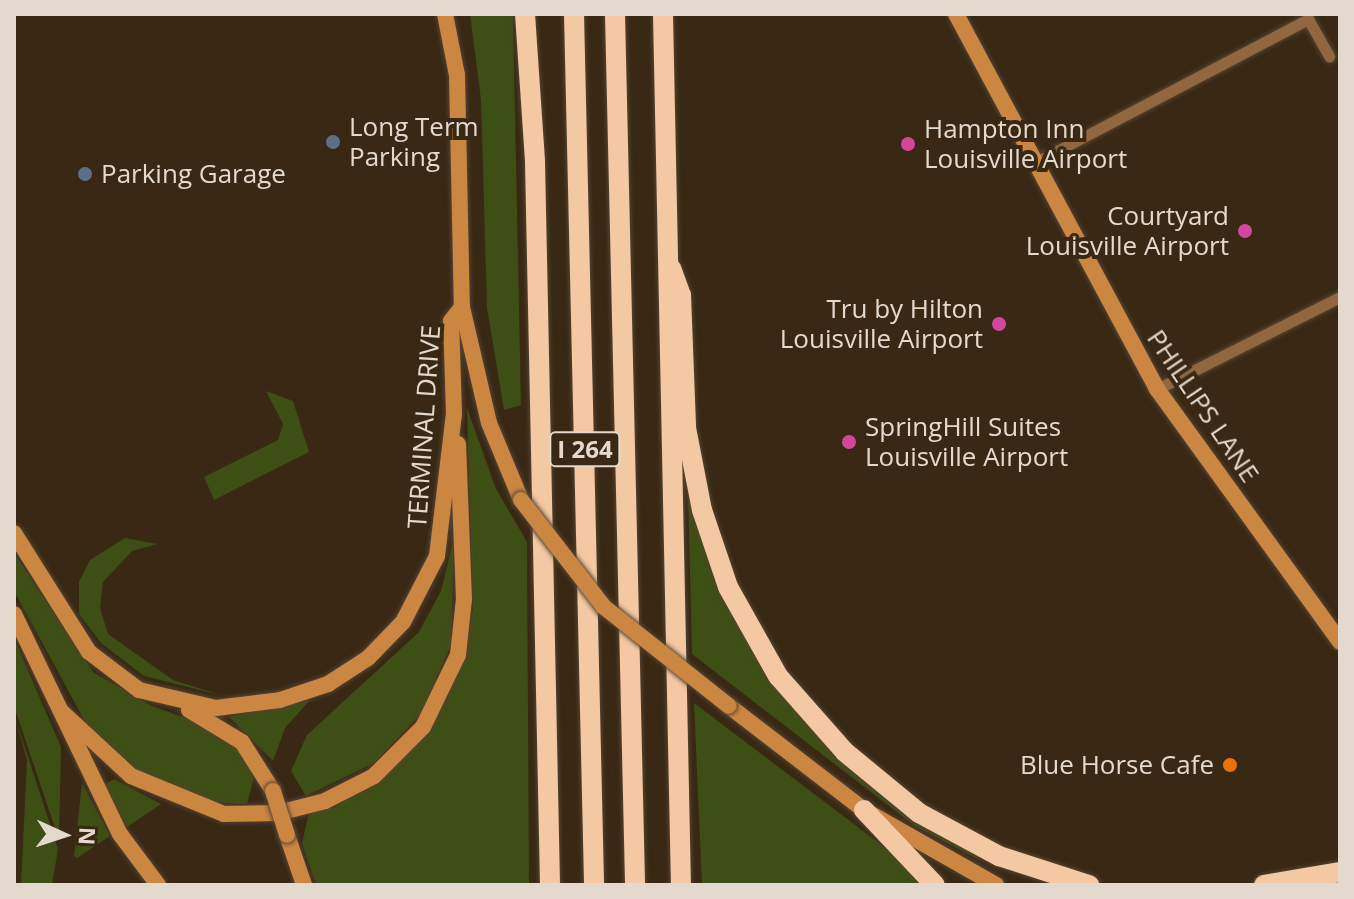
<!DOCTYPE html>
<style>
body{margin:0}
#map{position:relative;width:1354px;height:899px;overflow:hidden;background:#382814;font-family:"Open Sans",sans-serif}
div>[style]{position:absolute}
.green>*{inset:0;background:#3d4f14}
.roads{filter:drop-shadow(0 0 2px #544432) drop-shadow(0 0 2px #544432)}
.street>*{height:11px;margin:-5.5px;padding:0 5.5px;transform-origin:5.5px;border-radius:5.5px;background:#92663e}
.secondary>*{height:16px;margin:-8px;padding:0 8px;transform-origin:8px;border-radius:8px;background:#cb8642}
.highway>*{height:20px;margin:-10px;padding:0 10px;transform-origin:10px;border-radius:10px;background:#f3c8a2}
.bridges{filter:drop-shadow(0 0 2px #544432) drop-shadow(0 0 2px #544432)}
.secondary-bridge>*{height:16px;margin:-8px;padding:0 8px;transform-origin:8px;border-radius:8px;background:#cb8642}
.dots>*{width:22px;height:22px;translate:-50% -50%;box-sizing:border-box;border:4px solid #382814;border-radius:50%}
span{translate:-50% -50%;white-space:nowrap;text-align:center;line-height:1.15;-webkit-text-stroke:8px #382814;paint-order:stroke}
.shield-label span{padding:2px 6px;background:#382814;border:2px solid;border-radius:6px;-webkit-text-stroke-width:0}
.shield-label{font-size:24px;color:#e4d9cd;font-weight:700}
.poi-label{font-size:26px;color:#e4d9cd}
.left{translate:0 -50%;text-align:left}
.right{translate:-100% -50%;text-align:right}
.street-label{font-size:26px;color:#e4d9cd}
.frame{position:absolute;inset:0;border:16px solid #e4d9cd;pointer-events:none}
.north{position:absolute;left:24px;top:795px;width:80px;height:80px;-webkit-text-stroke:6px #382814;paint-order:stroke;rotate:93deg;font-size:22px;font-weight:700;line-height:32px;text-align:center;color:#e4d9cd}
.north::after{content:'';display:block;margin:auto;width:28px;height:36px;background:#e4d9cd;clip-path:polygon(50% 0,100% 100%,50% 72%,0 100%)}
</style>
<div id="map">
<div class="green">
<div style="clip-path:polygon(470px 14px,513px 14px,521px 405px,504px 410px,487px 308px,481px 100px)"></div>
<div style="clip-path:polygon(266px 391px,293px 401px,309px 452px,214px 500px,204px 477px,278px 440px,283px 424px)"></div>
<div style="clip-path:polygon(467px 408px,496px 489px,527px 542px,529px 885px,316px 885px,302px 843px,309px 813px,335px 807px,405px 757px,446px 701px,465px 653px,473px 610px)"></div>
<div style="clip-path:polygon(688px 491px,800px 710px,981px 861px,915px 826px,692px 654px)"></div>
<div style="clip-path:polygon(125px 538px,157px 544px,132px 551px,103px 582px,100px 608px,108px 634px,173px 680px,224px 696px,144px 676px,101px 643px,79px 614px,79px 582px,90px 560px)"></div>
<div style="clip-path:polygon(454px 538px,451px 644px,421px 713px,374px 763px,306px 796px,291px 771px,307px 735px,419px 632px,441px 591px)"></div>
<div style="clip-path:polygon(14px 553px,93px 672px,150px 705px,217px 730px,244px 754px,254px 778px,247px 804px,210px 802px,137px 773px,93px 736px,14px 591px)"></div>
<div style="clip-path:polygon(14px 638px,61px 747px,59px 840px,14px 706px)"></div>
<div style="clip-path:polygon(310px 700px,285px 728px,273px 761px,229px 717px)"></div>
<div style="clip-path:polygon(694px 703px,908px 865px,928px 885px,702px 885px)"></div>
<div style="clip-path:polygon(14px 714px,58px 849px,52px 885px,21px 885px,27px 760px)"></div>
<div style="clip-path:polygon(114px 779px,161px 804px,127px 827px,104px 785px)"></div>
<div style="clip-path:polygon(82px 783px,110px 836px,77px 858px,74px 856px)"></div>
</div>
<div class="roads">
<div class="street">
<div style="left:1034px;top:163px;width:310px;rotate:-27.7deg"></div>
<div style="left:1308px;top:19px;width:43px;rotate:60.4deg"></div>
<div style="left:1157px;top:389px;width:205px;rotate:-26.7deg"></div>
</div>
<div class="secondary">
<div style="left:445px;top:14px;width:62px;rotate:78.9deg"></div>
<div style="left:457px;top:75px;width:232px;rotate:88.8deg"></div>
<div style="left:462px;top:307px;width:119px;rotate:76.9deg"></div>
<div style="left:489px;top:423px;width:83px;rotate:67.4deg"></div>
<div style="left:956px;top:14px;width:425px;rotate:61.8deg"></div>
<div style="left:1157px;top:389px;width:312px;rotate:54.1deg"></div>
<div style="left:14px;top:533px;width:141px;rotate:57.8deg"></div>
<div style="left:89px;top:652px;width:63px;rotate:37.2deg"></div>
<div style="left:139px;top:690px;width:79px;rotate:13.2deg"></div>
<div style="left:216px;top:708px;width:64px;rotate:-7.1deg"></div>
<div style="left:280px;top:700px;width:51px;rotate:-18.4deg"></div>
<div style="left:328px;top:684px;width:48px;rotate:-33deg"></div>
<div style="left:368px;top:658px;width:50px;rotate:-45.8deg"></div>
<div style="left:403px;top:622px;width:74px;rotate:-62.7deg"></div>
<div style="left:437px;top:556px;width:143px;rotate:-83.2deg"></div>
<div style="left:454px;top:414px;width:93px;rotate:-91.8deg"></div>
<div style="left:451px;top:321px;width:18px;rotate:-52deg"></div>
<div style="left:14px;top:614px;width:244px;rotate:64.3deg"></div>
<div style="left:120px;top:834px;width:64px;rotate:53.3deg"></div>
<div style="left:729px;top:706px;width:170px;rotate:37.6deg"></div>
<div style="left:864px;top:810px;width:152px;rotate:29.6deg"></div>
<div style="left:189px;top:710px;width:62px;rotate:31.1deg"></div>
<div style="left:242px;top:742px;width:58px;rotate:57.7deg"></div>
<div style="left:62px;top:712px;width:94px;rotate:42.8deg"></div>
<div style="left:131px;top:776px;width:100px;rotate:22.2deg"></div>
<div style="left:224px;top:814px;width:54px;rotate:-1.1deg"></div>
<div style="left:278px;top:813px;width:49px;rotate:-14.3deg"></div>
<div style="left:325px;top:801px;width:55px;rotate:-27deg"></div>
<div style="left:374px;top:776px;width:69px;rotate:-45deg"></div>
<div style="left:423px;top:727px;width:80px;rotate:-64.1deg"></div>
<div style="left:458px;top:655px;width:56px;rotate:-83.9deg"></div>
<div style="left:464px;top:599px;width:155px;rotate:-92.2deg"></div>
<div style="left:287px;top:835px;width:53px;rotate:71.2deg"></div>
</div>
<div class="highway">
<div style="left:525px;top:14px;width:148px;rotate:86.1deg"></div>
<div style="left:535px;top:162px;width:723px;rotate:88.81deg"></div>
<div style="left:574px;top:14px;width:871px;rotate:88.68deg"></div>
<div style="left:615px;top:14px;width:871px;rotate:88.68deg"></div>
<div style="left:663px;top:14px;width:871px;rotate:88.82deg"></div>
<div style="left:671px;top:268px;width:29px;rotate:70deg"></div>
<div style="left:681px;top:295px;width:133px;rotate:87.8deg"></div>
<div style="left:686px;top:428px;width:84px;rotate:79deg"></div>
<div style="left:702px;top:510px;width:81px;rotate:71.3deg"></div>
<div style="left:728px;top:587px;width:102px;rotate:60.7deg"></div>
<div style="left:778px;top:676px;width:101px;rotate:48.6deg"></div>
<div style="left:845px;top:752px;width:96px;rotate:39.5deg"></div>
<div style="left:919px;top:813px;width:91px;rotate:28.3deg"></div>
<div style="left:999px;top:856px;width:95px;rotate:17.9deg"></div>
<div style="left:864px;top:810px;width:103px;rotate:46.6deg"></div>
<div style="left:1264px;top:885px;width:77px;rotate:-9.7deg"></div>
</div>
</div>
<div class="bridges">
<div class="secondary-bridge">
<div style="left:521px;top:500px;width:135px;rotate:52.2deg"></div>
<div style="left:604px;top:607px;width:159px;rotate:38.4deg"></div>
<div style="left:273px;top:791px;width:46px;rotate:72.3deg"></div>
</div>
</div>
<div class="dots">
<div style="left:333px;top:142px;background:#5c6f8a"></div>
<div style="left:908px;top:144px;background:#d1479c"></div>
<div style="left:85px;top:174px;background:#5c6f8a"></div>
<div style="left:1245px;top:231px;background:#d1479c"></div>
<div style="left:999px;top:324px;background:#d1479c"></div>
<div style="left:849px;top:442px;background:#d1479c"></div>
<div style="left:1230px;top:765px;background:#e8710a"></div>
</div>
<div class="shield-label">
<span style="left:585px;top:449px">I 264</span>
</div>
<div class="poi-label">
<span class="left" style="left:349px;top:142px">Long Term<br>Parking</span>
<span class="left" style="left:924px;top:144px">Hampton Inn<br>Louisville Airport</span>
<span class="left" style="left:101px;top:174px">Parking Garage</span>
<span class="right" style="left:1229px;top:231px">Courtyard<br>Louisville Airport</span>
<span class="right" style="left:983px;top:324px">Tru by Hilton<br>Louisville Airport</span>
<span class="left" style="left:865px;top:442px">SpringHill Suites<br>Louisville Airport</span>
<span class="right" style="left:1214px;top:765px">Blue Horse Cafe</span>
</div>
<div class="street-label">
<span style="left:1203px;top:406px;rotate:56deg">PHILLIPS LANE</span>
<span style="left:424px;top:427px;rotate:-86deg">TERMINAL DRIVE</span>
</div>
<div class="frame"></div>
<div class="north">N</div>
</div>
